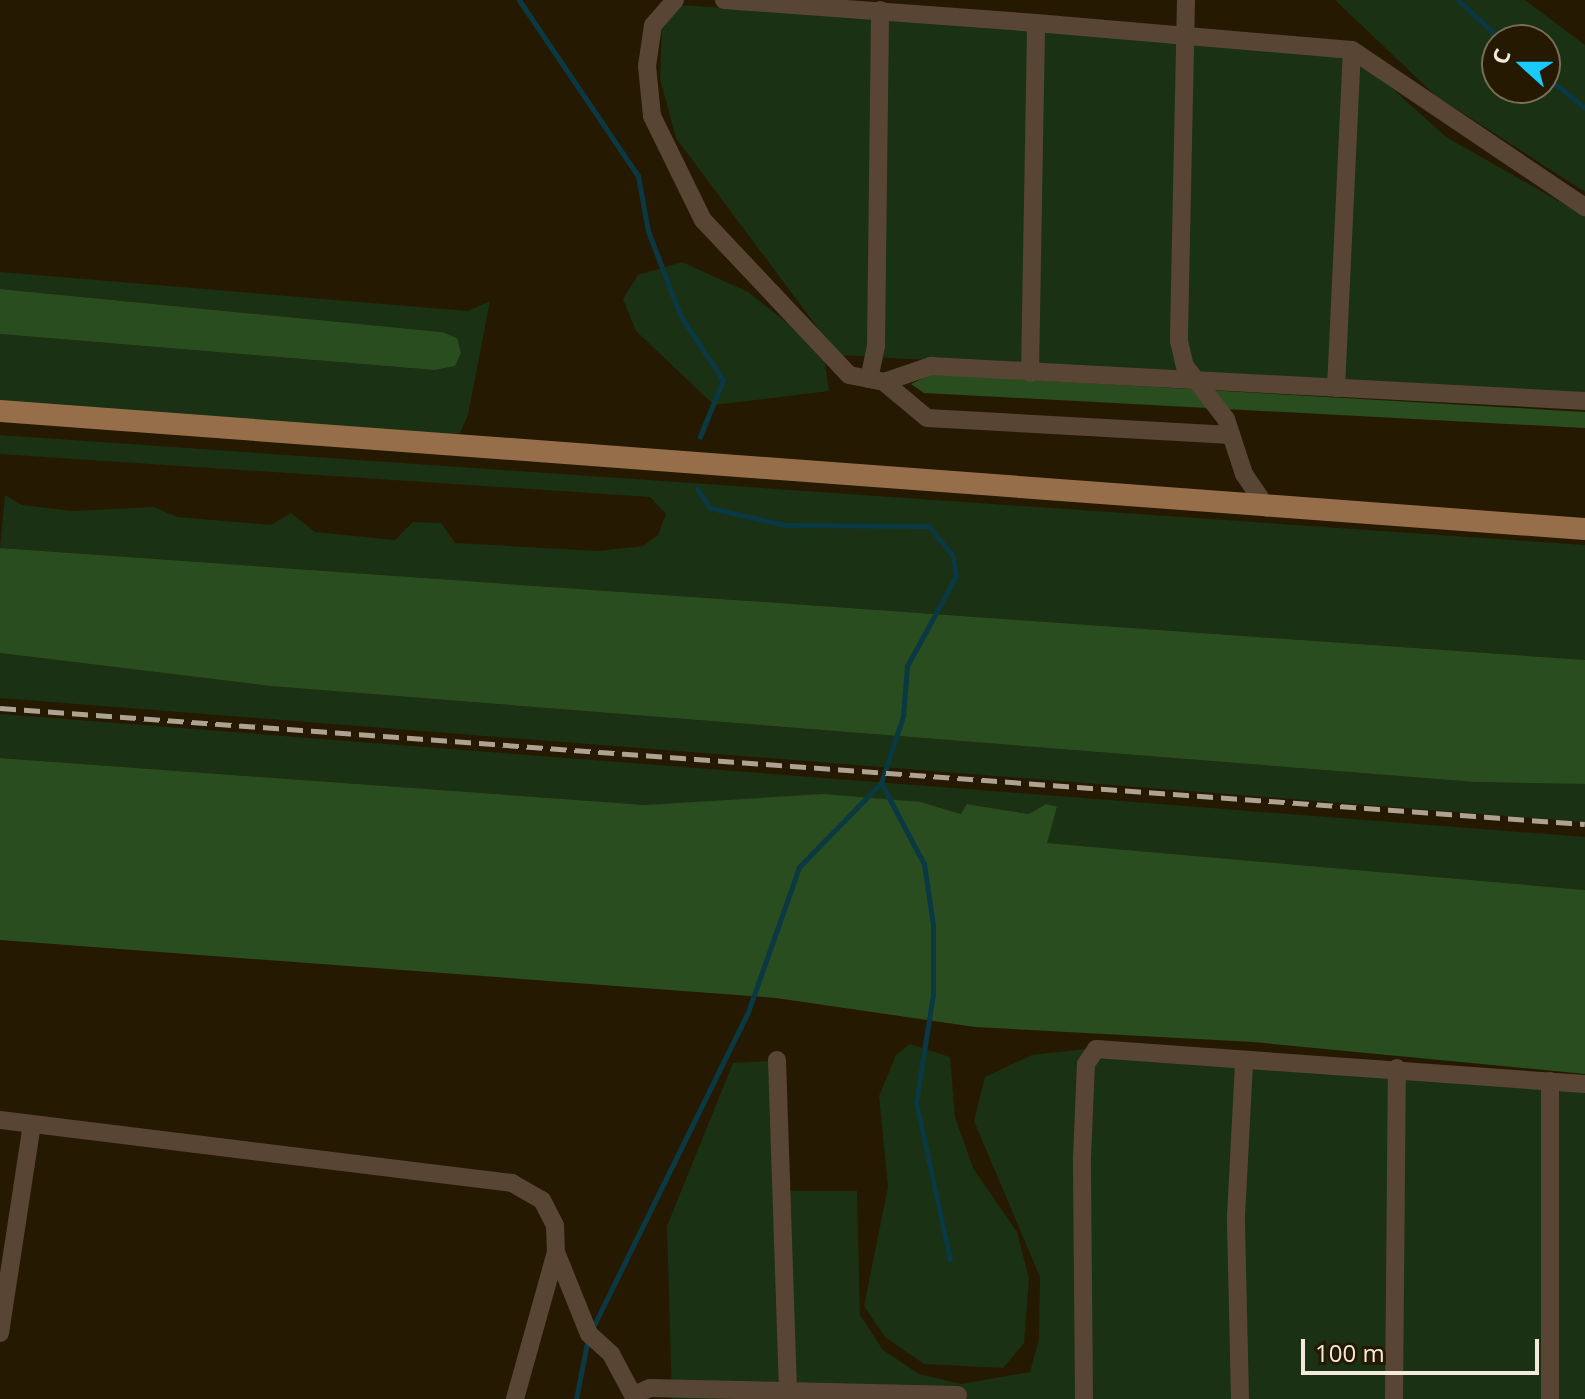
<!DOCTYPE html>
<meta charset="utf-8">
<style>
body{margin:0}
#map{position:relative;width:1585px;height:1399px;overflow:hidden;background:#261902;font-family:"Open Sans",sans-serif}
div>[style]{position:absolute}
.green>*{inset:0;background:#1a3113}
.forest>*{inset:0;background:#294d1e}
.stream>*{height:5px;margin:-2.5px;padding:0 2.5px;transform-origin:2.5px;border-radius:2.5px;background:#0a3943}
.minor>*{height:18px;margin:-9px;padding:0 9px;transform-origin:9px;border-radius:9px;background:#594534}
.major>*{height:22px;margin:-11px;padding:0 11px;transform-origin:11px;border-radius:11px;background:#966e4a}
.rail>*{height:5px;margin-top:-2.5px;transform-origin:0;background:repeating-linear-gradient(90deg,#aea392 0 16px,transparent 0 24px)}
span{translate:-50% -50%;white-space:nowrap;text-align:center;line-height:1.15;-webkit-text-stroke:6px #261902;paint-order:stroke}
.north{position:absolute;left:1481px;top:24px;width:80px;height:80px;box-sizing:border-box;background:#261902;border:2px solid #786d59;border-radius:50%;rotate:291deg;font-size:22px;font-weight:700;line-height:32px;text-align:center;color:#f4eadc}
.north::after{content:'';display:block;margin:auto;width:28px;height:36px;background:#1acafc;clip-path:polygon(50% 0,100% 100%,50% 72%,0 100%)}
.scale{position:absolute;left:1301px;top:1339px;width:238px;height:36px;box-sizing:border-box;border:4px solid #f4eadc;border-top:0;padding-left:10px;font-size:24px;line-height:28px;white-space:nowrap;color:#f4eadc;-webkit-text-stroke:6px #261902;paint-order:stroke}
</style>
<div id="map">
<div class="green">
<div style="clip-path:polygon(evenodd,1335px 0,1525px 0,1585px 45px,1585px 192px,1435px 95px,1335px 0,1497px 40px,1545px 40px,1545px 88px,1497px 88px,1497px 40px)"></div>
<div style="clip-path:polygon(681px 5px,1326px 48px,1364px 63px,1446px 137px,1585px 216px,1585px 396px,838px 355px,676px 138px,660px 79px,662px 29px,668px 10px)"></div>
<div style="clip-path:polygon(682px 262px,748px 292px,794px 328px,825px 363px,829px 391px,714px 405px,636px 331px,623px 299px,638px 275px)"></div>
<div style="clip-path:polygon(0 272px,468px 311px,490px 301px,468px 415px,460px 433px,449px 435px,0 402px,0 334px,434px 370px,442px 332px,0 289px)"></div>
<div style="clip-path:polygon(0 435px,1585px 545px,1585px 660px,0 548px,5px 495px,22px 505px,73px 511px,154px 507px,177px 517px,271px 525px,291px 513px,315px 532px,395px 540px,413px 522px,441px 523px,455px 543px,598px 551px,643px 546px,658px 535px,666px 514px,650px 497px,0 454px)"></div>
<div style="clip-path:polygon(0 653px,270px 686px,1475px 782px,1585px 784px,1585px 822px,0 698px)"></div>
<div style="clip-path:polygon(0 714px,1585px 837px,1585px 890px,1046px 843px,1057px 808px,1046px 804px,1029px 814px,968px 804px,961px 814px,921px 802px,646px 805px,0 758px)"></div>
<div style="clip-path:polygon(910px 1044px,950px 1057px,955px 1117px,973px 1168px,1017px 1232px,1029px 1278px,1024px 1343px,1003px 1368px,924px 1364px,885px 1337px,864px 1306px,888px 1187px,879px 1096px,896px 1055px)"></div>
<div style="clip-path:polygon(1095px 1048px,1585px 1092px,1585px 1399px,672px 1399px,667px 1226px,733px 1063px,771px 1061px,773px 1191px,857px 1191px,860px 1315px,883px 1350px,919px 1374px,961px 1384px,1030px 1372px,1039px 1339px,1040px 1277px,974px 1121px,985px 1077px,1032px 1055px)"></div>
</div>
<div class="forest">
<div style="clip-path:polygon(0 289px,442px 332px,457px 338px,461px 353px,455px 366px,434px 370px,0 334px)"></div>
<div style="clip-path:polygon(932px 374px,1585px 412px,1585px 428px,924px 393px,911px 384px)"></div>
<div style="clip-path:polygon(0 548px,1585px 660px,1585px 784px,1475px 782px,270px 686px,0 653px)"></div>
<div style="clip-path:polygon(0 758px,646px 805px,823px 794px,921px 802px,961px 814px,967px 804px,1029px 814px,1046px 804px,1057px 807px,1047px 843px,1585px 890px,1585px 1074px,1253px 1042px,975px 1027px,776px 998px,0 940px)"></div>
</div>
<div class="stream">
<div style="left:519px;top:0;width:212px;rotate:55.9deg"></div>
<div style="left:638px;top:176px;width:56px;rotate:79.7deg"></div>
<div style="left:648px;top:231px;width:90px;rotate:69.1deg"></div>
<div style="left:680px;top:315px;width:78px;rotate:56.5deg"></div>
<div style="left:723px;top:380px;width:61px;rotate:112.3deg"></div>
<div style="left:1458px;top:0;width:59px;rotate:42.9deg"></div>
<div style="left:1545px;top:76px;width:51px;rotate:38.7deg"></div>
<div style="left:881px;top:783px;width:92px;rotate:62deg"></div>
<div style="left:924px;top:864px;width:62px;rotate:81.6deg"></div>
<div style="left:933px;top:925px;width:69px;rotate:90deg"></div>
<div style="left:933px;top:994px;width:109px;rotate:98.9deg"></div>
<div style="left:916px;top:1102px;width:161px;rotate:77.8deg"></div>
<div style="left:592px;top:1329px;width:353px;rotate:-63.8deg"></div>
<div style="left:748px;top:1012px;width:154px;rotate:-70.6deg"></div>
<div style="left:799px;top:867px;width:117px;rotate:-45.7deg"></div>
<div style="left:881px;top:783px;width:71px;rotate:-71.8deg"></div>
<div style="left:903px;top:716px;width:50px;rotate:-85.4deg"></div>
<div style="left:907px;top:666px;width:102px;rotate:-61.4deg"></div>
<div style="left:956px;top:576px;width:20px;rotate:-99deg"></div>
<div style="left:953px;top:556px;width:38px;rotate:-129deg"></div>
<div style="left:929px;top:526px;width:144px;rotate:-179.6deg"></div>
<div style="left:785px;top:525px;width:77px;rotate:-167.2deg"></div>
<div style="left:710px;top:508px;width:23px;rotate:-124deg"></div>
<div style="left:576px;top:1399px;width:62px;rotate:-78.9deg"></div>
</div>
<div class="minor">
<div style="left:675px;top:0;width:33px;rotate:131deg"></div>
<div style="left:653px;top:25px;width:41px;rotate:98.3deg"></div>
<div style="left:647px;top:66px;width:50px;rotate:84.3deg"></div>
<div style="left:652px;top:116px;width:116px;rotate:63.9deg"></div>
<div style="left:703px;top:220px;width:213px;rotate:46.7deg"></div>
<div style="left:849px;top:375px;width:36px;rotate:11deg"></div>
<div style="left:884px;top:382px;width:56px;rotate:39.9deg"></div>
<div style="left:927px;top:418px;width:300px;rotate:3.2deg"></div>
<div style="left:724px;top:0;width:313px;rotate:4.2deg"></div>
<div style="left:1186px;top:0;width:341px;rotate:91.2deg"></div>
<div style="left:1179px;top:341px;width:26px;rotate:77deg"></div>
<div style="left:1185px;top:366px;width:67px;rotate:52.3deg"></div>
<div style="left:1226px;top:419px;width:58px;rotate:71.9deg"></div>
<div style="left:1244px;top:474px;width:41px;rotate:55.9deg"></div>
<div style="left:1030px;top:373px;width:350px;rotate:-89deg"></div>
<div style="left:1036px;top:23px;width:317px;rotate:4.9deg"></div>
<div style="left:1352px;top:50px;width:281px;rotate:34deg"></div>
<div style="left:869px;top:379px;width:35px;rotate:-78deg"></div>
<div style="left:876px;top:345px;width:335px;rotate:-89.3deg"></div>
<div style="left:884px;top:382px;width:50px;rotate:-18.8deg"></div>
<div style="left:931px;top:366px;width:655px;rotate:3.06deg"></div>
<div style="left:1336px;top:388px;width:338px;rotate:-87.3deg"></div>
<div style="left:777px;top:1060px;width:330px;rotate:88.1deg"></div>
<div style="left:0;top:1120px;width:516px;rotate:7.01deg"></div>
<div style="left:512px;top:1183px;width:34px;rotate:30deg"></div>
<div style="left:542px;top:1200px;width:28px;rotate:63deg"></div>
<div style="left:555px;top:1225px;width:27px;rotate:88deg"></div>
<div style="left:556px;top:1252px;width:153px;rotate:105.6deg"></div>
<div style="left:556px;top:1252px;width:88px;rotate:68.1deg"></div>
<div style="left:589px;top:1334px;width:30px;rotate:42deg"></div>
<div style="left:611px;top:1354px;width:51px;rotate:61.9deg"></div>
<div style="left:0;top:1333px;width:211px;rotate:-81.3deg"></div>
<div style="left:636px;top:1394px;width:15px;rotate:-23deg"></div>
<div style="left:650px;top:1388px;width:308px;rotate:1.3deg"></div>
<div style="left:1084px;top:1399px;width:241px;rotate:-90.5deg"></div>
<div style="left:1082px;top:1158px;width:94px;rotate:-87.6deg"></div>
<div style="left:1086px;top:1064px;width:18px;rotate:-56deg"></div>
<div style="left:1096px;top:1049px;width:490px;rotate:4.1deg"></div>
<div style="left:1240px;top:1399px;width:183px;rotate:-91.3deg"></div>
<div style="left:1236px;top:1216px;width:154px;rotate:-87deg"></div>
<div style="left:1394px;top:1399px;width:331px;rotate:-89.5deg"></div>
<div style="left:1550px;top:1399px;width:318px;rotate:-90deg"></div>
</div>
<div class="major">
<div style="left:0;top:411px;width:1589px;rotate:4.26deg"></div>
</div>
<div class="rail">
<div style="left:0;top:708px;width:1589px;rotate:4.19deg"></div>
</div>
<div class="north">С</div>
<div class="scale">100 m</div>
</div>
